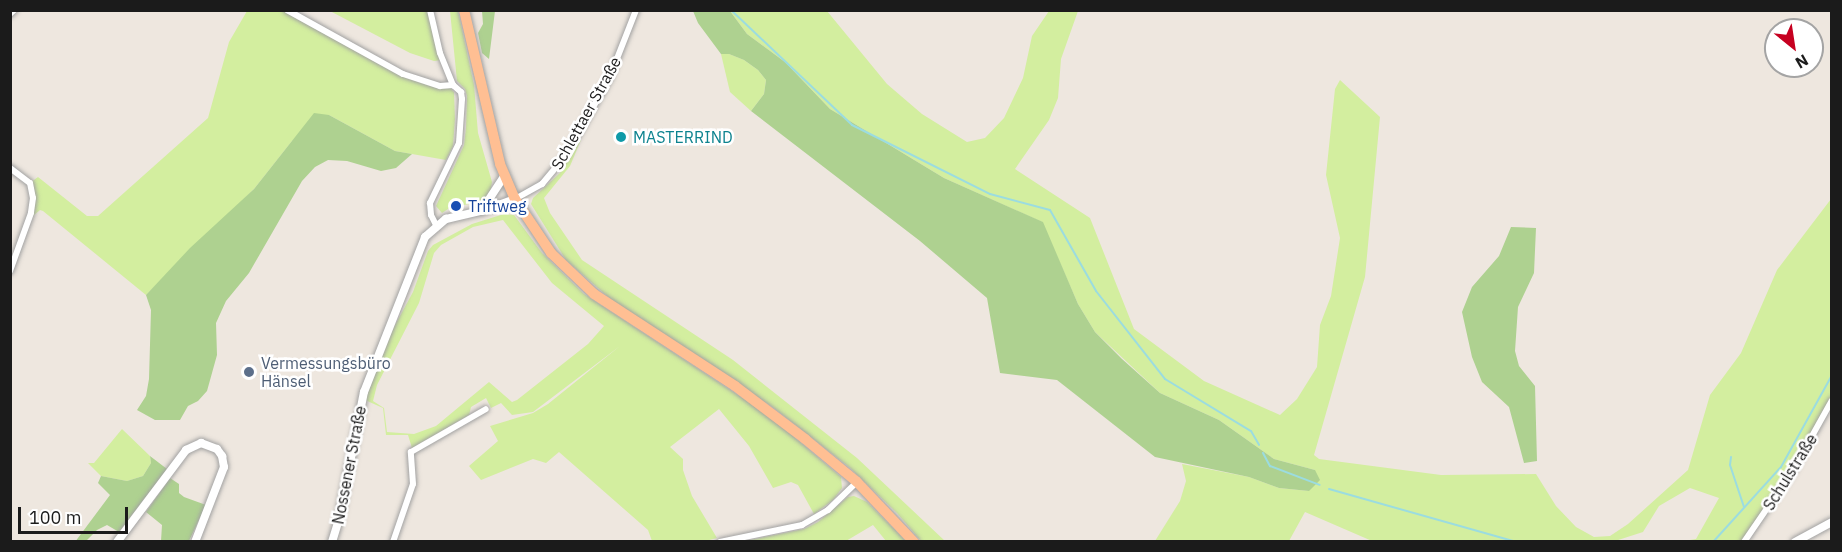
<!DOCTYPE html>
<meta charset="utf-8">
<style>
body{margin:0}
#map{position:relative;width:1842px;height:552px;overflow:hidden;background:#eee7df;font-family:"IBM Plex Sans",sans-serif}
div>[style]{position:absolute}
.grass>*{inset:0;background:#d3ee9f}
.forest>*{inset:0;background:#aed190}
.stream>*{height:2px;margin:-1px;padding:0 1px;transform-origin:1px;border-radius:1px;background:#9bdce0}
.roads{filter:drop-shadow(0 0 2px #a2a2a2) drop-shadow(0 0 2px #a2a2a2)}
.minor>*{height:6px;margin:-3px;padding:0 3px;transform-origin:3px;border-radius:3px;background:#fff}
.tertiary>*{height:8px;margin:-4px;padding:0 4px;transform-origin:4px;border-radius:4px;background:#fff}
.primary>*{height:10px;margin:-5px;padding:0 5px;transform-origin:5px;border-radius:5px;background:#ffbf93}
.dots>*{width:16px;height:16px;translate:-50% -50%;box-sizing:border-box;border:3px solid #fff;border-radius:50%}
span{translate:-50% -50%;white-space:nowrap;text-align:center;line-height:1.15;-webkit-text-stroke:5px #fff;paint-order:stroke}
.street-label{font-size:16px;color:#1b1b1b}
.culture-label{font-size:16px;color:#0d838f}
.left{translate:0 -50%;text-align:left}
.transit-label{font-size:16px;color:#164399}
.service-label{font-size:16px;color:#4e5e75}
.frame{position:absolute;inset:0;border:12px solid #1b1b1b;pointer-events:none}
.north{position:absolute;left:1764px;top:18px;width:60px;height:60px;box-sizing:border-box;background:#fff;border:2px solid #a4a4a4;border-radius:50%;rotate:150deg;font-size:16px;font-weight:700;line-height:24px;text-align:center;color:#1b1b1b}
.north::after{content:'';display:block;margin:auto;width:21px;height:27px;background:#c60020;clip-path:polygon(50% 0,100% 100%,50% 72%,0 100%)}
.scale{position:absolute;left:18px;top:507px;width:110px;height:27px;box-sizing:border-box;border:3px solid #1b1b1b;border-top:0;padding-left:8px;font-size:18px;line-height:21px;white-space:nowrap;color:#1b1b1b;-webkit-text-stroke:4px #fff;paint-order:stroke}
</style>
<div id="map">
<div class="grass">
<div style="clip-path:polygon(247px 11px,287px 11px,425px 83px,453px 85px,451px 89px,454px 92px,455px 119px,453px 146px,446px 160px,395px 151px,329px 115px,292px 141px,254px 189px,146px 295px,43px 211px,40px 210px,33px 216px,30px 183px,38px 177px,87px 216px,98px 216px,208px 118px,229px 42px)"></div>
<div style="clip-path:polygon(330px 11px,430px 11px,443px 60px,434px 61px,410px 53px)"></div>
<div style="clip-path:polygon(450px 11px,458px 11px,474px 85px,478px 133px,492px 182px,490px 193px,482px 202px,451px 207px,442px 213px,436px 206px,464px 145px,466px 128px,467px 96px,465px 89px,457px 81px)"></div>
<div style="clip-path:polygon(730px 11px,827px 11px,887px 84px,922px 114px,967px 142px,985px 138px,1004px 118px,1023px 78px,1032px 36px,1049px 11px,1078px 11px,1061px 59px,1058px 98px,1049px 120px,1015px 169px,1090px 218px,1134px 329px,1204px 381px,1280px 415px,1297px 399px,1317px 367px,1320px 325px,1331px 296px,1340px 238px,1326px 175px,1335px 89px,1340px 80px,1380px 117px,1365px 277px,1314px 455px,1319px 459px,1441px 475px,1536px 474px,1556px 506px,1576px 527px,1594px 537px,1610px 536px,1628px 524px,1688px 470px,1710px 395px,1741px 353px,1777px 270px,1831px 199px,1831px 400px,1792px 472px,1744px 541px,1684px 541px,1696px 539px,1719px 498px,1690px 488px,1659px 506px,1643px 532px,1615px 541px,1372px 541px,1305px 512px,1289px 541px,1155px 541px,1180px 501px,1186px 481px,1182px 464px,1249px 477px,1279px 488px,1309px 491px,1315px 470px,1274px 459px,1219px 420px,1160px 393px,1095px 332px,1078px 304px,1042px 222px,944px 178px,830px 109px,785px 62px,747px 34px)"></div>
<div style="clip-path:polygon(721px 54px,729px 54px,744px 60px,758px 70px,766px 80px,764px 94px,751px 111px,730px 92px)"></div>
<div style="clip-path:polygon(581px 140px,570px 166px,544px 198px,550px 213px,582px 260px,733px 360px,857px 458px,945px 541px,921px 541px,897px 513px,849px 467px,774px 408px,614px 302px,566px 260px,531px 204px,533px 198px,560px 173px,577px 141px)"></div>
<div style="clip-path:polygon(evenodd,504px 214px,514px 215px,542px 253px,584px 294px,768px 415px,841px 477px,842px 488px,833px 500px,814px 514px,798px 485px,791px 482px,773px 488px,749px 446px,719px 409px,670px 447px,683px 459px,683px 470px,692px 496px,717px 538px,702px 542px,652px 541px,648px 530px,559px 452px,546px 463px,533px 459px,481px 480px,469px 466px,498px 441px,490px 426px,533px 413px,548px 404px,620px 346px,533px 412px,512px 415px,501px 403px,491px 408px,486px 398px,471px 407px,469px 415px,412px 448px,408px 435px,386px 435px,383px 408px,365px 400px,388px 338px,413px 292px,428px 251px,433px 245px,472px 224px,504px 214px,503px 220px,552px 283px,604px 326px,588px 344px,517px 400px,512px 402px,489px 382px,436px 426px,414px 434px,387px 432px,384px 408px,373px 401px,377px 385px,419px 303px,434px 253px,441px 245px,473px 227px,503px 220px)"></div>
<div style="clip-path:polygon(122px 429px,150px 456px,151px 463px,143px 476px,127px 481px,101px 476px,88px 463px,94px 463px)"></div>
<div style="clip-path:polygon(854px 496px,867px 502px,906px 541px,886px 541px,873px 525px,846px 541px,740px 542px,804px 529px,818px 522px,848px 497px)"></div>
</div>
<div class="forest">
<div style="clip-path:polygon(482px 11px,495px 11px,489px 59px,482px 53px,478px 33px,483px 24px)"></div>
<div style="clip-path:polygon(693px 11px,730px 11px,747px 34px,785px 62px,830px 109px,944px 178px,1043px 222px,1078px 304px,1095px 332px,1122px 359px,1160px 393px,1219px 420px,1274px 459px,1315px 470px,1320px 480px,1309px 491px,1279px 488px,1249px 477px,1155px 457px,1057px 380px,1000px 373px,987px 298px,920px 241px,751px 111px,764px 94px,766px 80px,758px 70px,744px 60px,729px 54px,721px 54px,698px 23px)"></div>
<div style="clip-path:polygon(314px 113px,329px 115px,395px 151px,412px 154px,396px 168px,381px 171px,347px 161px,328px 160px,315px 167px,302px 181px,249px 273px,226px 301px,216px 323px,217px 355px,207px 391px,198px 401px,188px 406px,180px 420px,155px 420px,137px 410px,146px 396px,149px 379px,151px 310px,146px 295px,190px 248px,254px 189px)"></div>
<div style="clip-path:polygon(1511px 227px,1536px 228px,1534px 273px,1518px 307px,1515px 351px,1519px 366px,1535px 386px,1537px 461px,1524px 463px,1509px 407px,1482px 382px,1472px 357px,1462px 312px,1472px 287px,1499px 256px)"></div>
<div style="clip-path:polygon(150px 456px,167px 469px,119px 532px,107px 525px,97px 530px,86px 541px,75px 542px,110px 495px,98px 483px,101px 476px,127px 481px,143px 476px,151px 463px)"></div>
<div style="clip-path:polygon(170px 478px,179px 484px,179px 493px,184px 497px,206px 505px,189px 541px,161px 541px,162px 525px,146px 512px)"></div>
</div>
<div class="stream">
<div style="left:731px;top:10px;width:167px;rotate:43.5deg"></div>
<div style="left:852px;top:125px;width:154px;rotate:26.6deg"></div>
<div style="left:990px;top:194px;width:62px;rotate:14.9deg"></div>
<div style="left:1050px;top:210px;width:93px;rotate:60.4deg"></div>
<div style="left:1096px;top:291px;width:112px;rotate:51.9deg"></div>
<div style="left:1165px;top:379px;width:100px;rotate:31.2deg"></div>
<div style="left:1251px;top:431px;width:16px;rotate:60deg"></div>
<div style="left:1263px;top:453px;width:15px;rotate:62deg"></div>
<div style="left:1270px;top:466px;width:53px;rotate:20.8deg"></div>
<div style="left:1731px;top:457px;width:8px;rotate:97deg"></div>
<div style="left:1730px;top:465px;width:44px;rotate:71.6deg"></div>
<div style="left:1329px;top:489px;width:194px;rotate:15.8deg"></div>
<div style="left:1713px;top:542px;width:101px;rotate:-47.8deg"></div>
<div style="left:1781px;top:467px;width:105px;rotate:-61deg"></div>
</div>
<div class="roads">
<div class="minor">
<div style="left:287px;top:10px;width:132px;rotate:28.9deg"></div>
<div style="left:403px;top:74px;width:39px;rotate:18deg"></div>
<div style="left:440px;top:86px;width:13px;rotate:-4deg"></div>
<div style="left:430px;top:10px;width:44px;rotate:76.9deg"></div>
<div style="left:440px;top:53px;width:35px;rotate:68deg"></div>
<div style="left:453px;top:85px;width:11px;rotate:41deg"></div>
<div style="left:461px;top:92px;width:7px;rotate:82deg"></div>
<div style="left:462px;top:99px;width:44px;rotate:93.9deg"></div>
<div style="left:459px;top:143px;width:67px;rotate:115.8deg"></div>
<div style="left:430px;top:203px;width:12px;rotate:85deg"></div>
<div style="left:431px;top:215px;width:11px;rotate:63deg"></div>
<div style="left:10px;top:14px;width:6px;rotate:-45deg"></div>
<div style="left:10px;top:168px;width:25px;rotate:37deg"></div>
<div style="left:30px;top:183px;width:15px;rotate:79deg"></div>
<div style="left:33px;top:198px;width:15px;rotate:98deg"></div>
<div style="left:31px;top:213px;width:62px;rotate:109.9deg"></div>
<div style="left:515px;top:199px;width:31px;rotate:-29deg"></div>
<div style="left:542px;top:184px;width:35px;rotate:-50deg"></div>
<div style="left:565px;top:157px;width:90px;rotate:-60.6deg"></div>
<div style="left:609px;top:79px;width:74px;rotate:-68.6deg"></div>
<div style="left:393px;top:542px;width:61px;rotate:-71deg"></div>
<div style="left:413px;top:484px;width:32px;rotate:-94deg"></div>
<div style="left:411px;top:452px;width:86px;rotate:-29.8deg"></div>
<div style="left:720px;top:542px;width:84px;rotate:-11.7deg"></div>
<div style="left:802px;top:525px;width:30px;rotate:-30deg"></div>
<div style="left:828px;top:510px;width:40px;rotate:-44deg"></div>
<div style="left:1744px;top:542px;width:85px;rotate:-55.6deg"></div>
<div style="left:1792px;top:472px;width:82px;rotate:-60.9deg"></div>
</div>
<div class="tertiary">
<div style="left:482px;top:210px;width:42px;rotate:-56.7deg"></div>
<div style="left:117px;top:542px;width:115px;rotate:-53.1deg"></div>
<div style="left:186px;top:450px;width:17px;rotate:-25deg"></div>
<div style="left:201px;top:443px;width:17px;rotate:21deg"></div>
<div style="left:217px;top:449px;width:9px;rotate:54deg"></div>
<div style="left:222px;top:456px;width:11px;rotate:80deg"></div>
<div style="left:224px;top:467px;width:80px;rotate:111.1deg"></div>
<div style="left:332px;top:542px;width:24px;rotate:-73deg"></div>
<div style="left:339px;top:519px;width:129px;rotate:-78.9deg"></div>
<div style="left:364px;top:392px;width:167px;rotate:-68.5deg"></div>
<div style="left:425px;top:237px;width:28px;rotate:-41deg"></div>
<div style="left:446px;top:219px;width:37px;rotate:-13deg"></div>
<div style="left:482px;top:211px;width:35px;rotate:-20deg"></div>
<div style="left:1795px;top:542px;width:42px;rotate:-28.4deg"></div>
</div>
<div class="primary">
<div style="left:464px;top:10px;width:158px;rotate:76.8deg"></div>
<div style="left:500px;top:164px;width:38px;rotate:67deg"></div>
<div style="left:515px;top:199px;width:65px;rotate:56.3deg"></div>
<div style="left:551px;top:253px;width:59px;rotate:43.6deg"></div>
<div style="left:594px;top:294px;width:168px;rotate:33.1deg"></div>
<div style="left:735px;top:386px;width:88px;rotate:37.1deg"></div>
<div style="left:805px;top:439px;width:67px;rotate:39.6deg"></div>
<div style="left:857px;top:482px;width:83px;rotate:46.5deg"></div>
</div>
</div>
<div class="dots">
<div style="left:621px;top:137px;background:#0f9aa8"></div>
<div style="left:456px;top:206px;background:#1a4fb4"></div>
<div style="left:249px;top:372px;background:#5c6f8a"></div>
</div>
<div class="street-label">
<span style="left:586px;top:113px;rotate:-61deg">Schlettaer Straße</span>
<span style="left:349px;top:465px;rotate:-79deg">Nossener Straße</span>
<span style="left:1790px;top:472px;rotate:-58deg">Schulstraße</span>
</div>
<div class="culture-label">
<span class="left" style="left:633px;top:137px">MASTERRIND</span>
</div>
<div class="transit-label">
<span class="left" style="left:468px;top:206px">Triftweg</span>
</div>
<div class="service-label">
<span class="left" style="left:261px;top:372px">Vermessungsbüro<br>Hänsel</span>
</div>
<div class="frame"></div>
<div class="north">N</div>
<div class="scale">100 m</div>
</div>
